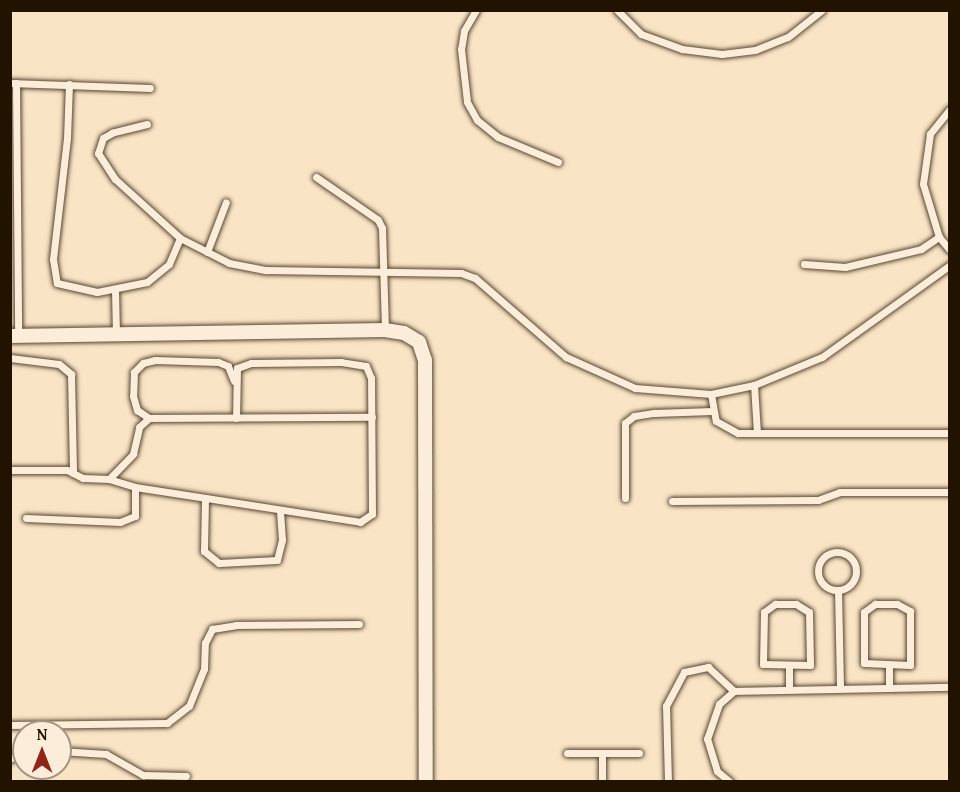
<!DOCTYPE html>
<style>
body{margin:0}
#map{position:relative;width:960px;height:792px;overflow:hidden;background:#f9e4c5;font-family:"Gentium Book Plus",serif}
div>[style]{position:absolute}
.roads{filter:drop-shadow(0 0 2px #584631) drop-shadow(0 0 2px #584631)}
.service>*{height:7px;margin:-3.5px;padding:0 3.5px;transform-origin:3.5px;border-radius:3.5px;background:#fbedd9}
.service>.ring{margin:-3.5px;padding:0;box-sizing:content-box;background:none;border:7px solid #fbedd9;border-radius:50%}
.minor>*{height:14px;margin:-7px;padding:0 7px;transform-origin:7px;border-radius:7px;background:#fbedd9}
span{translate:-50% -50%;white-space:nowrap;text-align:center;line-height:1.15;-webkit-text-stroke:4.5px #fbedd9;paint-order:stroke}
.frame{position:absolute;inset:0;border:12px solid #221200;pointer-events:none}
.north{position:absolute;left:12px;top:720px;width:60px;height:60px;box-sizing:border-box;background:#fbedd9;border:2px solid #a49582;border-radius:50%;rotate:0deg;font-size:16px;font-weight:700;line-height:24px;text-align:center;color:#221200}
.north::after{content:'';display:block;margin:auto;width:21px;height:27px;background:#8f2418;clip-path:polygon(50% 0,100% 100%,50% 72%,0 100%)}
</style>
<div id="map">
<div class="roads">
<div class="service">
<div style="left:476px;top:10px;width:24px;rotate:120deg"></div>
<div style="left:464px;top:31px;width:18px;rotate:99deg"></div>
<div style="left:461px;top:49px;width:53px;rotate:83.5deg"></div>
<div style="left:467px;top:102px;width:21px;rotate:61deg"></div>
<div style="left:477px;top:120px;width:27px;rotate:39deg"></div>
<div style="left:498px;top:137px;width:65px;rotate:22.6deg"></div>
<div style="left:617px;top:10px;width:34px;rotate:45deg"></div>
<div style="left:641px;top:34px;width:44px;rotate:20.1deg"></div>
<div style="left:682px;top:49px;width:40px;rotate:7.1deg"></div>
<div style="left:722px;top:54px;width:33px;rotate:-7deg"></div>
<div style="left:755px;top:50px;width:35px;rotate:-22deg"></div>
<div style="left:788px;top:37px;width:43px;rotate:-38.5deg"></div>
<div style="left:10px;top:83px;width:140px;rotate:2deg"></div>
<div style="left:16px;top:83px;width:253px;rotate:89.5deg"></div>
<div style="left:69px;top:84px;width:54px;rotate:92.1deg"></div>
<div style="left:67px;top:138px;width:122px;rotate:96.6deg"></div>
<div style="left:53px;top:259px;width:24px;rotate:81deg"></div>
<div style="left:57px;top:283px;width:41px;rotate:12.7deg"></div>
<div style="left:97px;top:292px;width:51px;rotate:-11.3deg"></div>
<div style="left:147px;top:282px;width:28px;rotate:-39deg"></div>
<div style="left:169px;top:264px;width:28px;rotate:-67deg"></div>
<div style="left:950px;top:109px;width:32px;rotate:129deg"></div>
<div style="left:930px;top:134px;width:50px;rotate:98deg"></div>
<div style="left:923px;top:184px;width:55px;rotate:73.2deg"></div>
<div style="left:939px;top:237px;width:17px;rotate:50deg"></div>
<div style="left:147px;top:124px;width:36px;rotate:166deg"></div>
<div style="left:112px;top:133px;width:10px;rotate:151deg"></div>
<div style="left:103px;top:138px;width:16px;rotate:108deg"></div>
<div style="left:98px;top:153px;width:31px;rotate:57deg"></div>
<div style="left:115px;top:179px;width:88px;rotate:42.2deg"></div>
<div style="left:180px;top:238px;width:55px;rotate:27deg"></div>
<div style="left:229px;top:263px;width:38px;rotate:11deg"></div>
<div style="left:266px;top:270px;width:195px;rotate:0.9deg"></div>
<div style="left:461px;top:273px;width:15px;rotate:20deg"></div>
<div style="left:475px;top:278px;width:121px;rotate:41deg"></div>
<div style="left:566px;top:357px;width:76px;rotate:24.2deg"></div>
<div style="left:635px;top:388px;width:76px;rotate:4.5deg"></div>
<div style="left:711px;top:394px;width:44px;rotate:-11.8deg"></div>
<div style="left:754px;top:385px;width:74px;rotate:-22.4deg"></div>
<div style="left:822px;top:357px;width:158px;rotate:-35.7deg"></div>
<div style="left:316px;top:177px;width:75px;rotate:34.7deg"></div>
<div style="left:378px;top:220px;width:9px;rotate:63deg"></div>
<div style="left:382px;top:228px;width:102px;rotate:88.3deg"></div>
<div style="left:207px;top:252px;width:53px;rotate:-69.2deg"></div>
<div style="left:804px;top:264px;width:41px;rotate:4.2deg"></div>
<div style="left:845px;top:267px;width:78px;rotate:-13.3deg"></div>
<div style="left:921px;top:249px;width:22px;rotate:-34deg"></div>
<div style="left:115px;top:290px;width:44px;rotate:88.7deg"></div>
<div style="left:10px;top:358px;width:49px;rotate:7deg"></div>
<div style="left:59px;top:364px;width:16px;rotate:40deg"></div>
<div style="left:71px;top:374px;width:99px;rotate:88.8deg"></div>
<div style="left:234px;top:381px;width:16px;rotate:-112deg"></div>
<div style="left:228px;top:366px;width:11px;rotate:-158deg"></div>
<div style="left:218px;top:362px;width:63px;rotate:-178.2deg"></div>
<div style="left:155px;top:360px;width:12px;rotate:166deg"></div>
<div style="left:143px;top:363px;width:13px;rotate:135deg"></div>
<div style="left:134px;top:372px;width:24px;rotate:92deg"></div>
<div style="left:133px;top:396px;width:15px;rotate:74deg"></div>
<div style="left:137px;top:410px;width:14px;rotate:34deg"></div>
<div style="left:149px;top:418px;width:223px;rotate:-0.3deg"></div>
<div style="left:754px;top:385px;width:48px;rotate:86.4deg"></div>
<div style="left:711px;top:394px;width:27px;rotate:80deg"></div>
<div style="left:716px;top:421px;width:25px;rotate:29deg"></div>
<div style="left:738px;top:433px;width:212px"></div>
<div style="left:10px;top:470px;width:57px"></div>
<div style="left:67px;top:470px;width:18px;rotate:27deg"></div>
<div style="left:83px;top:478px;width:26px;rotate:2deg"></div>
<div style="left:109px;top:479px;width:27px;rotate:17deg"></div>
<div style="left:135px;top:487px;width:228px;rotate:8.8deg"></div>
<div style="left:360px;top:522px;width:14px;rotate:-34deg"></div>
<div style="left:372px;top:514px;width:136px;rotate:-90.4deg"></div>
<div style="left:371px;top:378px;width:13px;rotate:-113deg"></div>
<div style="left:366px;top:366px;width:25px;rotate:-171deg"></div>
<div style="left:341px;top:362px;width:90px;rotate:179.4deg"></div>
<div style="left:251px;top:363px;width:15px;rotate:160deg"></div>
<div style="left:237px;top:368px;width:50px;rotate:91.1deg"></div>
<div style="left:109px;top:479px;width:35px;rotate:-46deg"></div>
<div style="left:133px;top:454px;width:28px;rotate:-77deg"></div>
<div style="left:139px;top:427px;width:13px;rotate:-42deg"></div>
<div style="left:625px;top:498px;width:75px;rotate:-90deg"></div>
<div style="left:625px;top:423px;width:11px;rotate:-38deg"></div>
<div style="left:634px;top:416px;width:20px;rotate:-9deg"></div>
<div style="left:654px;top:413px;width:58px;rotate:-2deg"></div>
<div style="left:205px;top:499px;width:52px;rotate:91.1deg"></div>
<div style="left:204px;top:551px;width:19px;rotate:39deg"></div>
<div style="left:219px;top:563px;width:58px;rotate:-3deg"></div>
<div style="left:277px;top:560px;width:21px;rotate:-76deg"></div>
<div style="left:282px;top:540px;width:30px;rotate:-94deg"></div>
<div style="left:672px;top:501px;width:146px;rotate:-0.4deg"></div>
<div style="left:818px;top:500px;width:23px;rotate:-20deg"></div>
<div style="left:840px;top:492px;width:110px"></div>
<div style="left:26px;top:518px;width:94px;rotate:2.4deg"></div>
<div style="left:120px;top:522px;width:16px;rotate:-22deg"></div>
<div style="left:135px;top:516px;width:29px;rotate:-90deg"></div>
<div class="ring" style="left:818px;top:552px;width:31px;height:31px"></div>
<div style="left:838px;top:590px;width:98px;rotate:88.8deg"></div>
<div style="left:775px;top:604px;width:21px"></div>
<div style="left:796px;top:604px;width:15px;rotate:32deg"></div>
<div style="left:809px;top:612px;width:53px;rotate:88.9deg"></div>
<div style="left:810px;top:665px;width:47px;rotate:-178.8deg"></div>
<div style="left:763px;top:664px;width:52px;rotate:-88.9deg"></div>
<div style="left:764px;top:612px;width:14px;rotate:-36deg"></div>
<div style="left:875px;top:604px;width:22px"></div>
<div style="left:897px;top:604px;width:15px;rotate:28deg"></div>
<div style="left:910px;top:611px;width:54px;rotate:90deg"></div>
<div style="left:910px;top:665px;width:46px;rotate:-177.5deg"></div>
<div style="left:864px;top:663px;width:51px;rotate:-90deg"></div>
<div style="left:864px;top:612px;width:14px;rotate:-36deg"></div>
<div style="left:889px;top:688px;width:22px;rotate:-90deg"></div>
<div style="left:789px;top:689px;width:22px;rotate:-90deg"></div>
<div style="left:10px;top:725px;width:157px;rotate:-0.7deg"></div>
<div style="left:167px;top:723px;width:28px;rotate:-38deg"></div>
<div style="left:189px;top:706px;width:40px;rotate:-68deg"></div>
<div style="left:204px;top:669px;width:26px;rotate:-88deg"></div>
<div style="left:205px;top:643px;width:16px;rotate:-63deg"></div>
<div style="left:212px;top:629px;width:24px;rotate:-9deg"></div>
<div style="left:236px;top:625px;width:123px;rotate:-0.5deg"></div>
<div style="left:60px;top:751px;width:46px;rotate:3.7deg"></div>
<div style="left:106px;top:754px;width:43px;rotate:29.6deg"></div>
<div style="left:143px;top:775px;width:43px;rotate:1.3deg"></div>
<div style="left:567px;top:753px;width:72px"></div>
<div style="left:602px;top:754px;width:28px;rotate:90deg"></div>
<div style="left:10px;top:759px;width:16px;rotate:-30deg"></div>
<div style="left:668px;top:782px;width:76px;rotate:-91.5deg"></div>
<div style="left:666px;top:706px;width:38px;rotate:-62deg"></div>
<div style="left:684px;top:672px;width:25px;rotate:-12deg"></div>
<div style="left:708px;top:667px;width:35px;rotate:43deg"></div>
<div style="left:730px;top:782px;width:17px;rotate:-140deg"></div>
<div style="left:717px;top:771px;width:34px;rotate:-107deg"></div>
<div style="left:707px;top:739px;width:37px;rotate:-71deg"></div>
<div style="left:719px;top:704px;width:20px;rotate:-41deg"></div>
<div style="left:734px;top:691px;width:216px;rotate:-1.1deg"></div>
</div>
<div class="minor">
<div style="left:10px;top:336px;width:375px;rotate:-0.9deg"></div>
<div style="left:385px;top:330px;width:19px;rotate:9deg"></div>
<div style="left:404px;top:333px;width:17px;rotate:31deg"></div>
<div style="left:419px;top:342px;width:19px;rotate:72deg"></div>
<div style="left:425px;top:360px;width:422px;rotate:89.9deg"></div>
</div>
</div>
<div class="frame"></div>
<div class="north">N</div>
</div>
